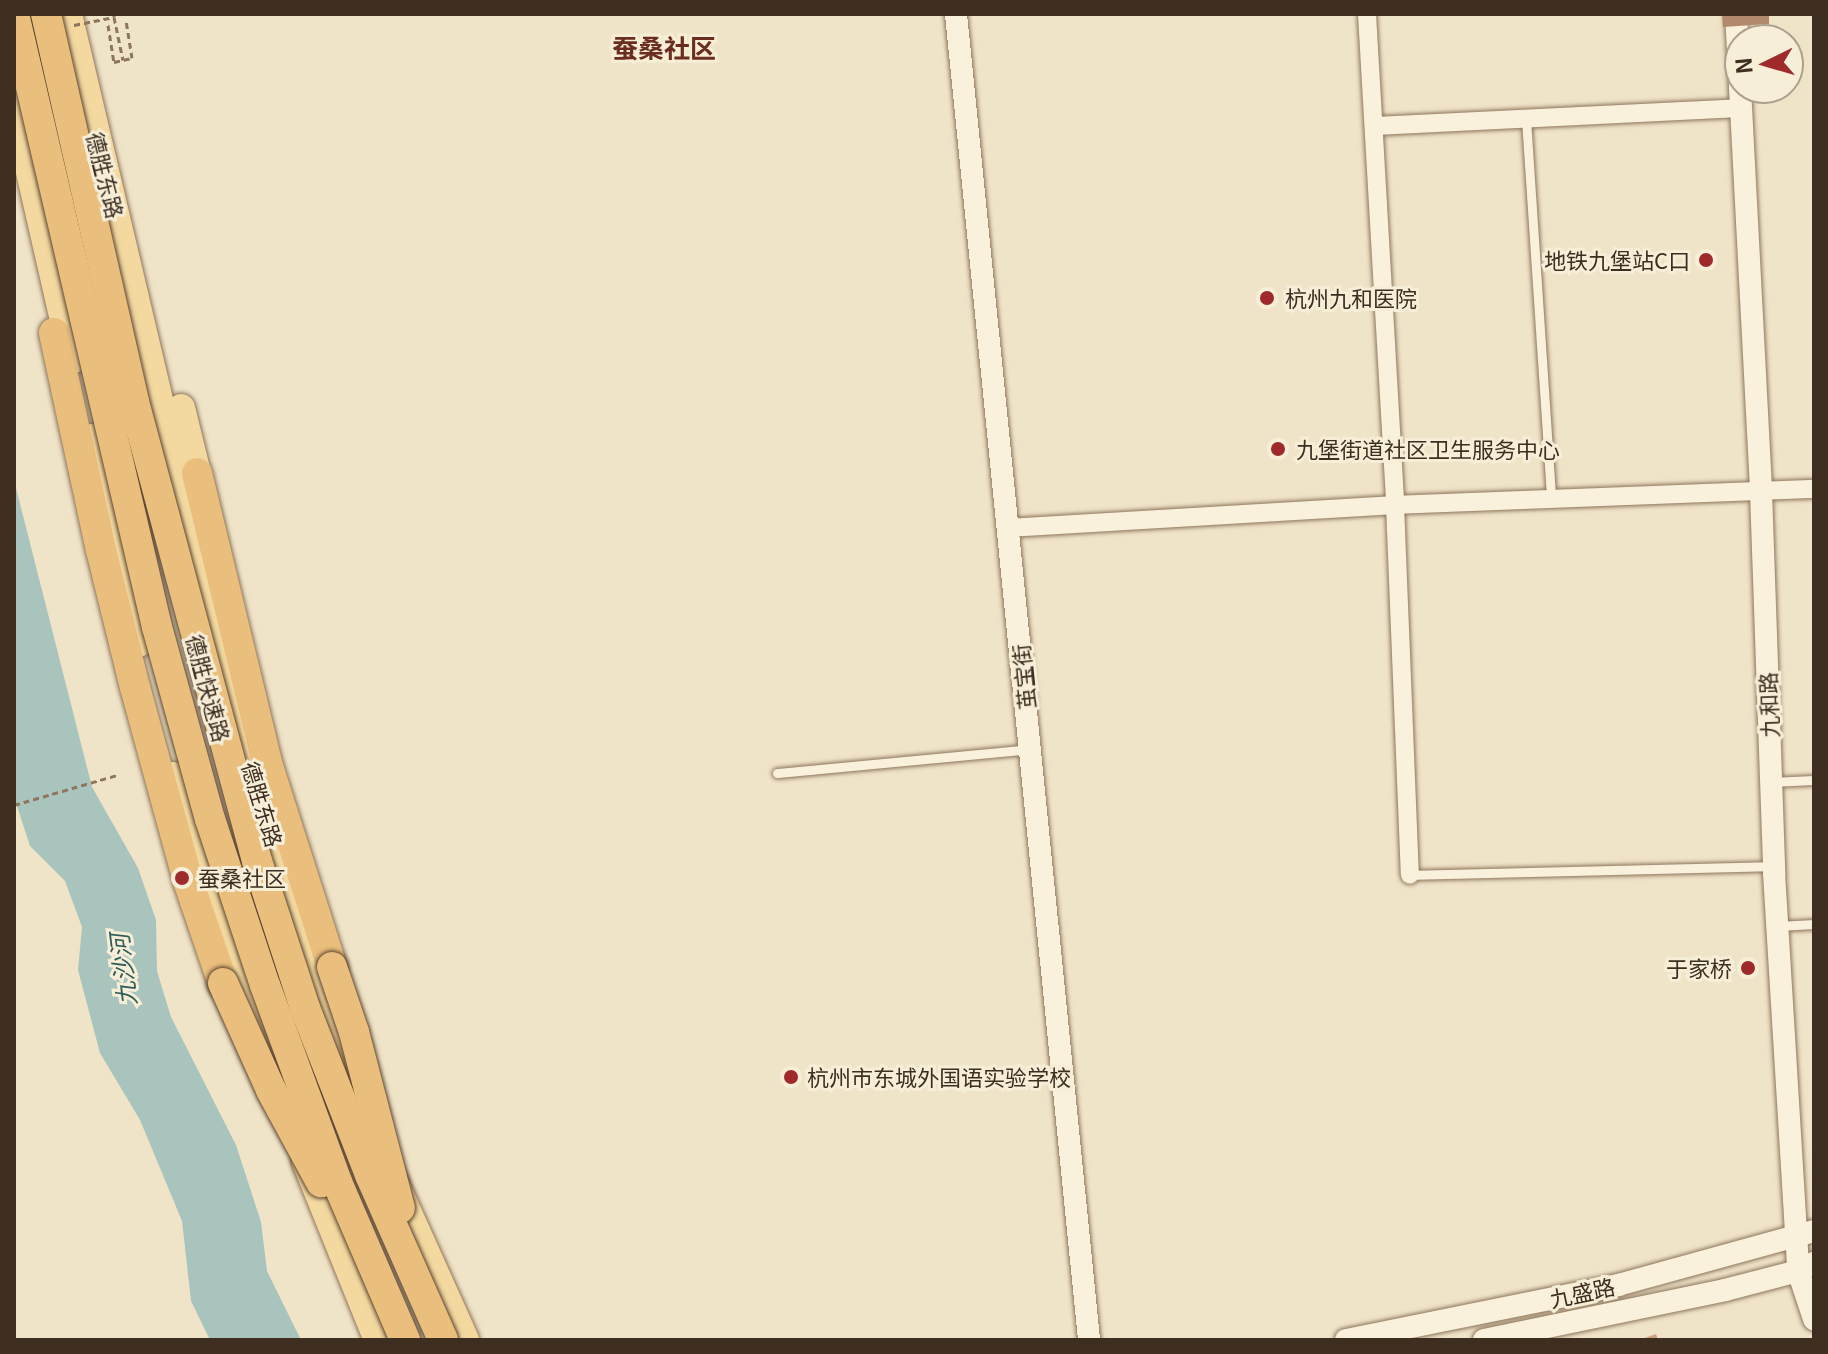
<!DOCTYPE html>
<meta charset="utf-8">
<style>
body{margin:0}
#map{position:relative;width:1828px;height:1354px;overflow:hidden;background:#f0e4c8;font-family:Georgia,"Noto Sans SC",serif}
div>[style]{position:absolute}
.water>*{inset:0;background:#a9c4bc}
.path>*{height:3px;margin-top:-1.5px;transform-origin:0;background:repeating-linear-gradient(90deg,#8d765c 0 6px,transparent 0 10px)}
.roads{filter:drop-shadow(0 0 2px #8d765c) drop-shadow(0 0 2px #8d765c)}
.service>*{height:9px;margin:-4.5px;padding:0 4.5px;transform-origin:4.5px;border-radius:4.5px;background:#faf1dc}
.minor>*{height:18px;margin:-9px;padding:0 9px;transform-origin:9px;border-radius:9px;background:#faf1dc}
.tertiary>*{height:22px;margin:-11px;padding:0 11px;transform-origin:11px;border-radius:11px;background:#faf1dc}
.primary>*{height:28px;margin:-14px;padding:0 14px;transform-origin:14px;border-radius:14px;background:#f3d9a0}
.trunk>*{height:30px;margin:-15px;padding:0 15px;transform-origin:15px;border-radius:15px;background:#eabe7c}
.path-bridge>*{height:3px;margin-top:-1.5px;transform-origin:0;background:repeating-linear-gradient(90deg,#8d765c 0 6px,transparent 0 10px)}
.bridges{filter:drop-shadow(0 0 2px #5b4430) drop-shadow(0 0 2px #5b4430)}
.trunk-bridge>*{height:30px;margin:-15px;padding:0 15px;transform-origin:15px;border-radius:15px;background:#eabe7c}
.wall>*{inset:0;background:#b2896c}
.building>*{inset:0;background:#cf9f7d}
.dots>*{width:22px;height:22px;translate:-50% -50%;box-sizing:border-box;border:4px solid #f7eed8;border-radius:50%}
span{translate:-50% -50%;white-space:nowrap;text-align:center;line-height:1.15;-webkit-text-stroke:6px #f7eed8;paint-order:stroke}
.street-label{font-size:22px;color:#3d2e20}
.poi-label{font-size:22px;color:#3d2e20}
.right{translate:-100% -50%;text-align:right}
.left{translate:0 -50%;text-align:left}
.water-label{font-size:24px;color:#2f5d5a;font-style:italic}
.quarter-label{font-size:26px;color:#6b2e1e;font-weight:700}
.frame{position:absolute;inset:0;border:16px solid #3d2e20;pointer-events:none}
.north{position:absolute;left:1724px;top:24px;width:80px;height:80px;box-sizing:border-box;background:#f7eed8;border:2px solid #ada18e;border-radius:50%;rotate:265deg;font-size:22px;font-weight:700;line-height:32px;text-align:center;color:#3d2e20}
.north::after{content:'';display:block;margin:auto;width:28px;height:36px;background:#9e2a2b;clip-path:polygon(50% 0,100% 100%,50% 72%,0 100%)}
</style>
<div id="map">
<div class="water">
<div style="clip-path:polygon(14px 480px,92px 787px,138px 868px,156px 920px,157px 971px,171px 1017px,236px 1145px,261px 1222px,267px 1271px,301px 1340px,210px 1340px,191px 1301px,182px 1221px,140px 1120px,100px 1053px,78px 970px,82px 927px,65px 881px,30px 846px,14px 797px)"></div>
</div>
<div class="path">
<div style="left:114px;top:17px;width:44px;rotate:78.2deg"></div>
<div style="left:108px;top:25px;width:37px;rotate:81deg"></div>
<div style="left:114px;top:62px;width:18px;rotate:-13deg"></div>
<div style="left:132px;top:58px;width:39px;rotate:-99deg"></div>
<div style="left:14px;top:805px;width:107px;rotate:-16.2deg"></div>
</div>
<div class="roads">
<div class="service">
<div style="left:1526px;top:119px;width:381px;rotate:86.2deg"></div>
<div style="left:777px;top:773px;width:254px;rotate:-5.4deg"></div>
<div style="left:1771px;top:782px;width:43px;rotate:-2.7deg"></div>
<div style="left:1410px;top:875px;width:364px;rotate:-1.4deg"></div>
<div style="left:1778px;top:926px;width:36px;rotate:-3deg"></div>
</div>
<div class="minor">
<div style="left:1367px;top:14px;width:492px;rotate:86.7deg"></div>
<div style="left:1395px;top:505px;width:370px;rotate:87.7deg"></div>
<div style="left:1374px;top:126px;width:367px;rotate:-2.8deg"></div>
<div style="left:1008px;top:528px;width:388px;rotate:-3.4deg"></div>
<div style="left:1395px;top:505px;width:419px;rotate:-2.2deg"></div>
</div>
<div class="tertiary">
<div style="left:956px;top:14px;width:1333px;rotate:84.27deg"></div>
<div style="left:1736px;top:14px;width:72px;rotate:86.8deg"></div>
<div style="left:1740px;top:88px;width:405px;rotate:87deg"></div>
<div style="left:1761px;top:492px;width:381px;rotate:88deg"></div>
<div style="left:1774px;top:873px;width:399px;rotate:86.5deg"></div>
<div style="left:1798px;top:1271px;width:51px;rotate:71.6deg"></div>
<div style="left:1346px;top:1340px;width:278px;rotate:-11.4deg"></div>
<div style="left:1618px;top:1285px;width:203px;rotate:-15.4deg"></div>
<div style="left:1484px;top:1340px;width:246px;rotate:-11.7deg"></div>
<div style="left:1725px;top:1290px;width:75px;rotate:-14.6deg"></div>
<div style="left:1798px;top:1271px;width:18px;rotate:-27deg"></div>
</div>
<div class="primary">
<div style="left:68px;top:14px;width:584px;rotate:76.73deg"></div>
<div style="left:202px;top:582px;width:187px;rotate:75.1deg"></div>
<div style="left:250px;top:763px;width:275px;rotate:72.7deg"></div>
<div style="left:332px;top:1026px;width:76px;rotate:68.5deg"></div>
<div style="left:14px;top:102px;width:264px;rotate:77.1deg"></div>
<div style="left:181px;top:408px;width:67px;rotate:76.2deg"></div>
<div style="left:92px;top:438px;width:210px;rotate:77.1deg"></div>
<div style="left:173px;top:776px;width:287px;rotate:71.3deg"></div>
<div style="left:306px;top:1162px;width:192px;rotate:68deg"></div>
<div style="left:395px;top:1184px;width:171px;rotate:65.8deg"></div>
</div>
<div class="trunk">
<div style="left:54px;top:333px;width:222px;rotate:77.8deg"></div>
<div style="left:101px;top:550px;width:141px;rotate:76.1deg"></div>
<div style="left:135px;top:687px;width:201px;rotate:74.7deg"></div>
<div style="left:188px;top:881px;width:108px;rotate:71.1deg"></div>
<div style="left:197px;top:473px;width:301px;rotate:76.4deg"></div>
<div style="left:268px;top:766px;width:211px;rotate:72.3deg"></div>
</div>
</div>
<div class="path-bridge">
<div style="left:74px;top:25px;width:41px;rotate:-11.3deg"></div>
<div style="left:114px;top:17px;width:3px;rotate:-90deg"></div>
</div>
<div class="bridges">
<div class="trunk-bridge">
<div style="left:14px;top:14px;width:629px;rotate:76.87deg"></div>
<div style="left:157px;top:627px;width:199px;rotate:74.6deg"></div>
<div style="left:210px;top:819px;width:175px;rotate:71.7deg"></div>
<div style="left:265px;top:985px;width:210px;rotate:69.9deg"></div>
<div style="left:337px;top:1182px;width:172px;rotate:66.7deg"></div>
<div style="left:46px;top:14px;width:398px;rotate:77.2deg"></div>
<div style="left:134px;top:402px;width:475px;rotate:75deg"></div>
<div style="left:257px;top:861px;width:155px;rotate:71.9deg"></div>
<div style="left:305px;top:1008px;width:179px;rotate:68.7deg"></div>
<div style="left:370px;top:1175px;width:180px;rotate:66.1deg"></div>
<div style="left:332px;top:967px;width:69px;rotate:71.3deg"></div>
<div style="left:354px;top:1032px;width:182px;rotate:75.4deg"></div>
<div style="left:223px;top:983px;width:117px;rotate:65.8deg"></div>
<div style="left:271px;top:1090px;width:105px;rotate:61.5deg"></div>
</div>
</div>
<div class="wall">
<div style="clip-path:polygon(1722px 14px,1769px 14px,1769px 24px,1723px 27px)"></div>
</div>
<div class="building">
<div style="clip-path:polygon(1656px 1334px,1658px 1340px,1639px 1340px)"></div>
</div>
<div class="dots">
<div style="left:1706px;top:260px;background:#9e2a2b"></div>
<div style="left:1267px;top:298px;background:#9e2a2b"></div>
<div style="left:1278px;top:449px;background:#9e2a2b"></div>
<div style="left:182px;top:878px;background:#9e2a2b"></div>
<div style="left:1748px;top:968px;background:#9e2a2b"></div>
<div style="left:791px;top:1077px;background:#9e2a2b"></div>
</div>
<div class="street-label">
<span style="left:106px;top:175px;rotate:76deg">德胜东路</span>
<span style="left:1023px;top:677px;rotate:-96deg">茧宝街</span>
<span style="left:209px;top:688px;rotate:75deg">德胜快速路</span>
<span style="left:1768px;top:705px;rotate:-92deg">九和路</span>
<span style="left:263px;top:804px;rotate:73deg">德胜东路</span>
<span style="left:1582px;top:1292px;rotate:-12deg">九盛路</span>
</div>
<div class="poi-label">
<span class="right" style="left:1690px;top:260px">地铁九堡站C口</span>
<span class="left" style="left:1285px;top:298px">杭州九和医院</span>
<span class="left" style="left:1296px;top:449px">九堡街道社区卫生服务中心</span>
<span class="left" style="left:198px;top:878px">蚕桑社区</span>
<span class="right" style="left:1732px;top:968px">于家桥</span>
<span class="left" style="left:807px;top:1077px">杭州市东城外国语实验学校</span>
</div>
<div class="water-label">
<span style="left:122px;top:970px;rotate:-97deg">九沙河</span>
</div>
<div class="quarter-label">
<span style="left:664px;top:47px">蚕桑社区</span>
</div>
<div class="frame"></div>
<div class="north">N</div>
</div>
